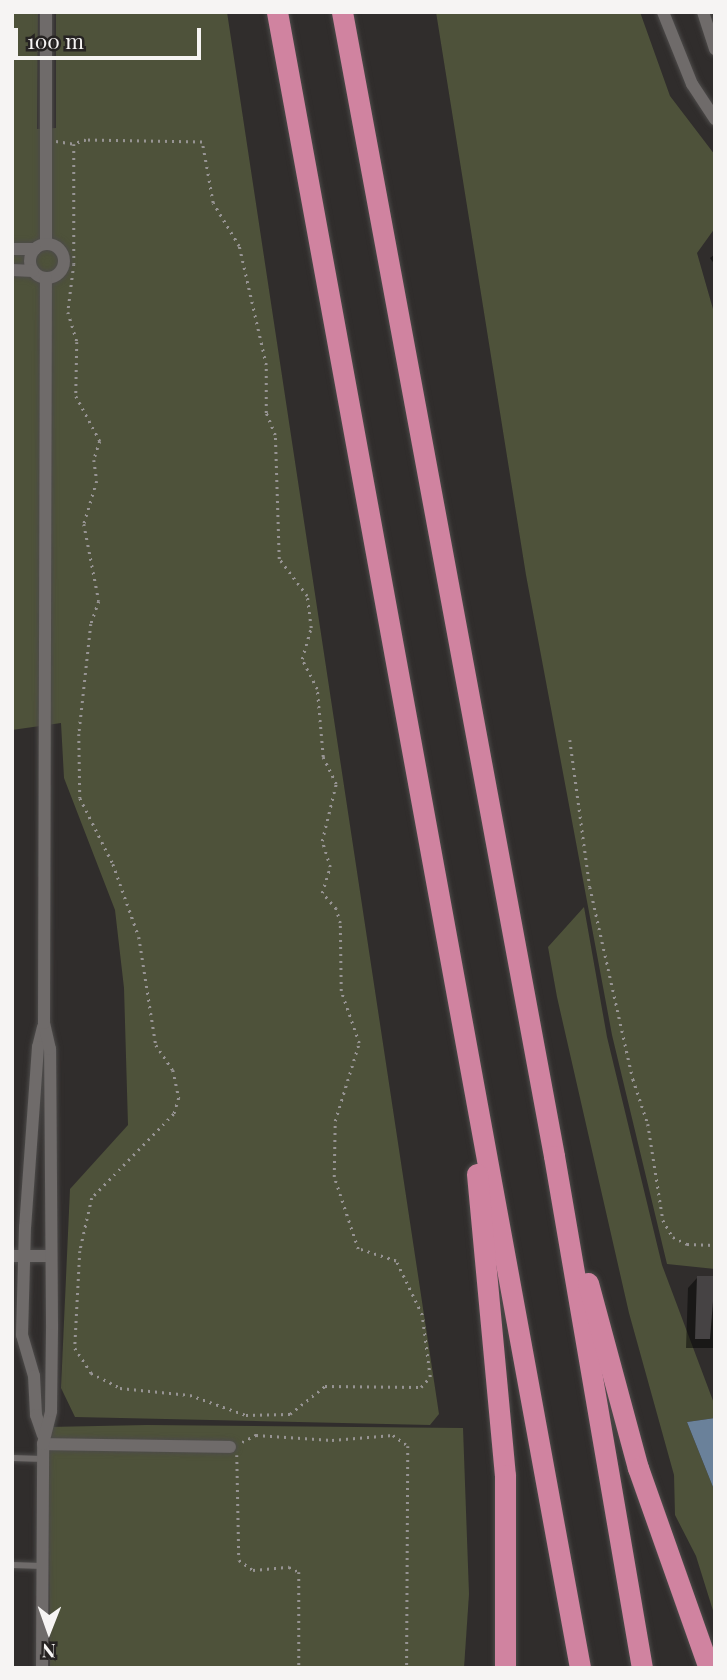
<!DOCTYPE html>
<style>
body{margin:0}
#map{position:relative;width:727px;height:1680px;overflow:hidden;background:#302d2c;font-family:"Playfair Display",serif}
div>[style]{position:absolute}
.green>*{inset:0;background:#4e523a}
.water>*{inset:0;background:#6a819a}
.shadow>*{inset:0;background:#0007}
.building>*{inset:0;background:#464344}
.path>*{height:2.5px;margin-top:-1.25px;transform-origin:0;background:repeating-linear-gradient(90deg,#979493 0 2px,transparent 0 7px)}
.roads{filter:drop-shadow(0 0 2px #4d4b4a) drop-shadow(0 0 2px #4d4b4a)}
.lane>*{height:6px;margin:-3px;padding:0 3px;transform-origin:3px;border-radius:3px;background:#6f6b6a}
.street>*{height:12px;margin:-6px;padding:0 6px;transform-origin:6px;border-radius:6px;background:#6f6b6a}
.street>.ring{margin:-6px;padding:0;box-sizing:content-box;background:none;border:12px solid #6f6b6a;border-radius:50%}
.highway>*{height:21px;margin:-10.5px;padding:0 10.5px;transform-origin:10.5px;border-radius:10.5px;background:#d083a0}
span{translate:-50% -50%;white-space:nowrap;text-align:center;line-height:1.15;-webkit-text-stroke:6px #262322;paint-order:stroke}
.frame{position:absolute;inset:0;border:14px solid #f6f4f3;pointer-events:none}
.north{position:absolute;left:14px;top:1596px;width:70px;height:70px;-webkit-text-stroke:5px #262322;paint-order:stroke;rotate:181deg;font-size:19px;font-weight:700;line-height:28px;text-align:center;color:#f6f4f3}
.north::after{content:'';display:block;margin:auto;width:24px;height:32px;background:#f6f4f3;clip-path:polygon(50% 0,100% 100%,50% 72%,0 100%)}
.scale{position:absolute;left:14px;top:28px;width:187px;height:32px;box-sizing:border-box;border:4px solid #f6f4f3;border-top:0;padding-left:9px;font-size:21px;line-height:24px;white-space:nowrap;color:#f6f4f3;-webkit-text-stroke:5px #262322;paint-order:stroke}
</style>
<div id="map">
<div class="green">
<div style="clip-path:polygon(12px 12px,38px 12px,37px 129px,56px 128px,56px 12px,227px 12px,439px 1414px,430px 1425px,75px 1417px,61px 1388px,70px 1189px,128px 1125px,124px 988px,115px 910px,64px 778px,61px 723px,12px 730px)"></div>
<div style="clip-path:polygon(436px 12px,640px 12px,670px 96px,715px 155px,715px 228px,697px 253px,715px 316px,715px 1269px,667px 1264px,612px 1035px,526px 575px)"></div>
<div style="clip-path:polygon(584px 907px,607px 1037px,662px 1265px,715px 1406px,715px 1418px,687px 1422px,715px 1492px,715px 1617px,696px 1556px,675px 1515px,674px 1475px,629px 1313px,557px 997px,548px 947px)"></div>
<div style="clip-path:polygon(147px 1425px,463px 1428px,469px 1594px,464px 1668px,50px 1668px,48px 1427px)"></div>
</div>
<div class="water">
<div style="clip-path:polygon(715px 1418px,715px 1492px,687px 1422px)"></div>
</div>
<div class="shadow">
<div style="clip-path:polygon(715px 254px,715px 265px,710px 258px)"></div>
<div style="clip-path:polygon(697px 1278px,715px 1278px,715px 1348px,686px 1348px,688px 1288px)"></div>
</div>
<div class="building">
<div style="clip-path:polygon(697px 1276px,715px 1276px,710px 1339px,695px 1339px)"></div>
</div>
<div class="path">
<div style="left:56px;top:141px;width:18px;rotate:9deg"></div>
<div style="left:74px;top:144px;width:120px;rotate:90deg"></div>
<div style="left:74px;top:264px;width:48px;rotate:97.1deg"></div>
<div style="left:68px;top:312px;width:31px;rotate:73deg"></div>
<div style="left:77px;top:342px;width:54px;rotate:91.1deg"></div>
<div style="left:76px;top:396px;width:51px;rotate:61.9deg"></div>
<div style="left:100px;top:441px;width:20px;rotate:108deg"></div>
<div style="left:94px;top:460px;width:21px;rotate:82deg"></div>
<div style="left:97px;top:481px;width:45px;rotate:106.8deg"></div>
<div style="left:84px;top:524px;width:78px;rotate:79deg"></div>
<div style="left:99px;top:601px;width:24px;rotate:109deg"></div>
<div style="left:91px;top:624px;width:111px;rotate:96.2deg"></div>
<div style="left:79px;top:734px;width:64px;rotate:89.1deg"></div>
<div style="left:80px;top:798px;width:74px;rotate:63.4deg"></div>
<div style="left:113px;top:864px;width:77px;rotate:70.4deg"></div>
<div style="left:139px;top:937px;width:109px;rotate:81.1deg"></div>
<div style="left:156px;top:1045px;width:30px;rotate:56deg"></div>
<div style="left:173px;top:1070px;width:29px;rotate:78deg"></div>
<div style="left:179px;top:1098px;width:17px;rotate:107deg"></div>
<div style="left:174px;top:1114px;width:117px;rotate:134.3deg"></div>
<div style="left:92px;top:1198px;width:54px;rotate:102.8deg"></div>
<div style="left:80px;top:1251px;width:97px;rotate:93deg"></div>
<div style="left:75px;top:1348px;width:30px;rotate:57deg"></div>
<div style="left:91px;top:1373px;width:33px;rotate:27deg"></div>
<div style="left:120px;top:1388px;width:70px;rotate:5.7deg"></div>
<div style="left:190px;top:1395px;width:59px;rotate:19.7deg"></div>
<div style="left:246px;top:1415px;width:44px;rotate:-1.3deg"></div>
<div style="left:290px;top:1414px;width:45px;rotate:-38.7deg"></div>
<div style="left:325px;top:1386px;width:96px;rotate:0.6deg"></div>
<div style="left:421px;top:1387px;width:13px;rotate:-48deg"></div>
<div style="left:430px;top:1377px;width:63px;rotate:-97.4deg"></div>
<div style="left:422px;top:1315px;width:60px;rotate:-115.7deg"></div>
<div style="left:396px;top:1261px;width:40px;rotate:-162deg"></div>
<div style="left:358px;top:1249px;width:76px;rotate:-108.4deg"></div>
<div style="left:334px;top:1177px;width:56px;rotate:-89deg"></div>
<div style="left:335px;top:1121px;width:82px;rotate:-72.9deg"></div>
<div style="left:359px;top:1043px;width:55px;rotate:-109.1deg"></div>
<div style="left:341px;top:991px;width:68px;rotate:-90.8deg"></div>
<div style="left:340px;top:923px;width:15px;rotate:-106deg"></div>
<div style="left:336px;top:909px;width:21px;rotate:-131deg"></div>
<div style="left:322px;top:893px;width:27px;rotate:-73deg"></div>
<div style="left:330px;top:867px;width:27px;rotate:-107deg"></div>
<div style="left:322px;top:841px;width:59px;rotate:-76.2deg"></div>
<div style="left:336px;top:784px;width:30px;rotate:-116deg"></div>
<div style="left:323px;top:757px;width:68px;rotate:-95deg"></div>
<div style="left:317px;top:689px;width:34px;rotate:-117deg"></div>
<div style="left:302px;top:659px;width:32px;rotate:-74deg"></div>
<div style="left:311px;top:628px;width:32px;rotate:-97deg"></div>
<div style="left:307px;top:596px;width:46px;rotate:-127.1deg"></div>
<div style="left:279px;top:559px;width:124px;rotate:-91.8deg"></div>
<div style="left:275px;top:435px;width:24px;rotate:-112deg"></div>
<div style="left:266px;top:413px;width:48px;rotate:-90deg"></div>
<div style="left:266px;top:365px;width:122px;rotate:-102.8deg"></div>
<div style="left:239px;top:246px;width:50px;rotate:-121.2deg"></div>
<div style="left:213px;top:203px;width:62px;rotate:-100.2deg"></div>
<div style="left:202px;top:142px;width:116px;rotate:-179deg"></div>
<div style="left:86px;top:140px;width:13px;rotate:162deg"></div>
<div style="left:570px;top:740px;width:148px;rotate:82.3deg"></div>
<div style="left:590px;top:887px;width:197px;rotate:77.4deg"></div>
<div style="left:633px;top:1079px;width:47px;rotate:71.6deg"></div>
<div style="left:648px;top:1124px;width:97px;rotate:81.1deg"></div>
<div style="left:663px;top:1220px;width:20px;rotate:60deg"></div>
<div style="left:673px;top:1237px;width:16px;rotate:27deg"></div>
<div style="left:687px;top:1244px;width:28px;rotate:2deg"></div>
<div style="left:242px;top:1442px;width:16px;rotate:-27deg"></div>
<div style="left:256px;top:1435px;width:76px;rotate:3.8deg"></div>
<div style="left:332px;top:1440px;width:61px;rotate:-4.7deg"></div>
<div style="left:393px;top:1435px;width:19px;rotate:36deg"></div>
<div style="left:408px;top:1446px;width:222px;rotate:90.3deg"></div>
<div style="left:237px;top:1455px;width:105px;rotate:88.9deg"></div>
<div style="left:239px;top:1560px;width:17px;rotate:36deg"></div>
<div style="left:253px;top:1570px;width:36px;rotate:-5deg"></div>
<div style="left:289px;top:1567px;width:11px;rotate:27deg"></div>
<div style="left:299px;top:1572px;width:96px;rotate:90deg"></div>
</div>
<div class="roads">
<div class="lane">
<div style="left:12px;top:1458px;width:31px;rotate:2deg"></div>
<div style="left:12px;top:1565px;width:30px;rotate:2deg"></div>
</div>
<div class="street">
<div style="left:663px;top:12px;width:78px;rotate:68.1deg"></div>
<div style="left:692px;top:84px;width:42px;rotate:56.7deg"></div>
<div style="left:703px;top:12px;width:39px;rotate:72deg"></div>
<div style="left:46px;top:244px;width:232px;rotate:-90deg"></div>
<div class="ring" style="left:30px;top:244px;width:22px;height:22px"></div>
<div style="left:12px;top:249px;width:23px"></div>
<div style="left:12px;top:270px;width:21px;rotate:3deg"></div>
<div style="left:43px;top:1027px;width:21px;rotate:104deg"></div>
<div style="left:38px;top:1047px;width:180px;rotate:94.1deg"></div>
<div style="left:25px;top:1227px;width:108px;rotate:91.6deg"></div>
<div style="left:22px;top:1335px;width:43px;rotate:73.7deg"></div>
<div style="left:34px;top:1376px;width:39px;rotate:87deg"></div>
<div style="left:36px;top:1415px;width:21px;rotate:71deg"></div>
<div style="left:12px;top:1256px;width:39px"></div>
<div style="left:43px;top:1444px;width:187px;rotate:0.9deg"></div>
<div style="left:42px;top:1668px;width:224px;rotate:-89.7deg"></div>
<div style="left:43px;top:1444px;width:34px;rotate:-76deg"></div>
<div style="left:51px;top:1411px;width:87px;rotate:-89.3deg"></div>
<div style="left:52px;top:1324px;width:275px;rotate:-90.4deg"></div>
<div style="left:50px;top:1049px;width:27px;rotate:-103deg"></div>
<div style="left:44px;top:1023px;width:745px;rotate:-89.85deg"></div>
</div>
<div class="highway">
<div style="left:277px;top:12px;width:1683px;rotate:79.63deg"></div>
<div style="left:342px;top:12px;width:1163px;rotate:79.5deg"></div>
<div style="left:554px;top:1156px;width:520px;rotate:80.25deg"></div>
<div style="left:477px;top:1174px;width:302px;rotate:84.7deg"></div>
<div style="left:505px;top:1475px;width:193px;rotate:90deg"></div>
<div style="left:588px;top:1283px;width:192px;rotate:74.9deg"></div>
<div style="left:638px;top:1468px;width:212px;rotate:70.5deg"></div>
</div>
</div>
<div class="frame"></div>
<div class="north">N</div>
<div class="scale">100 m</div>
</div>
